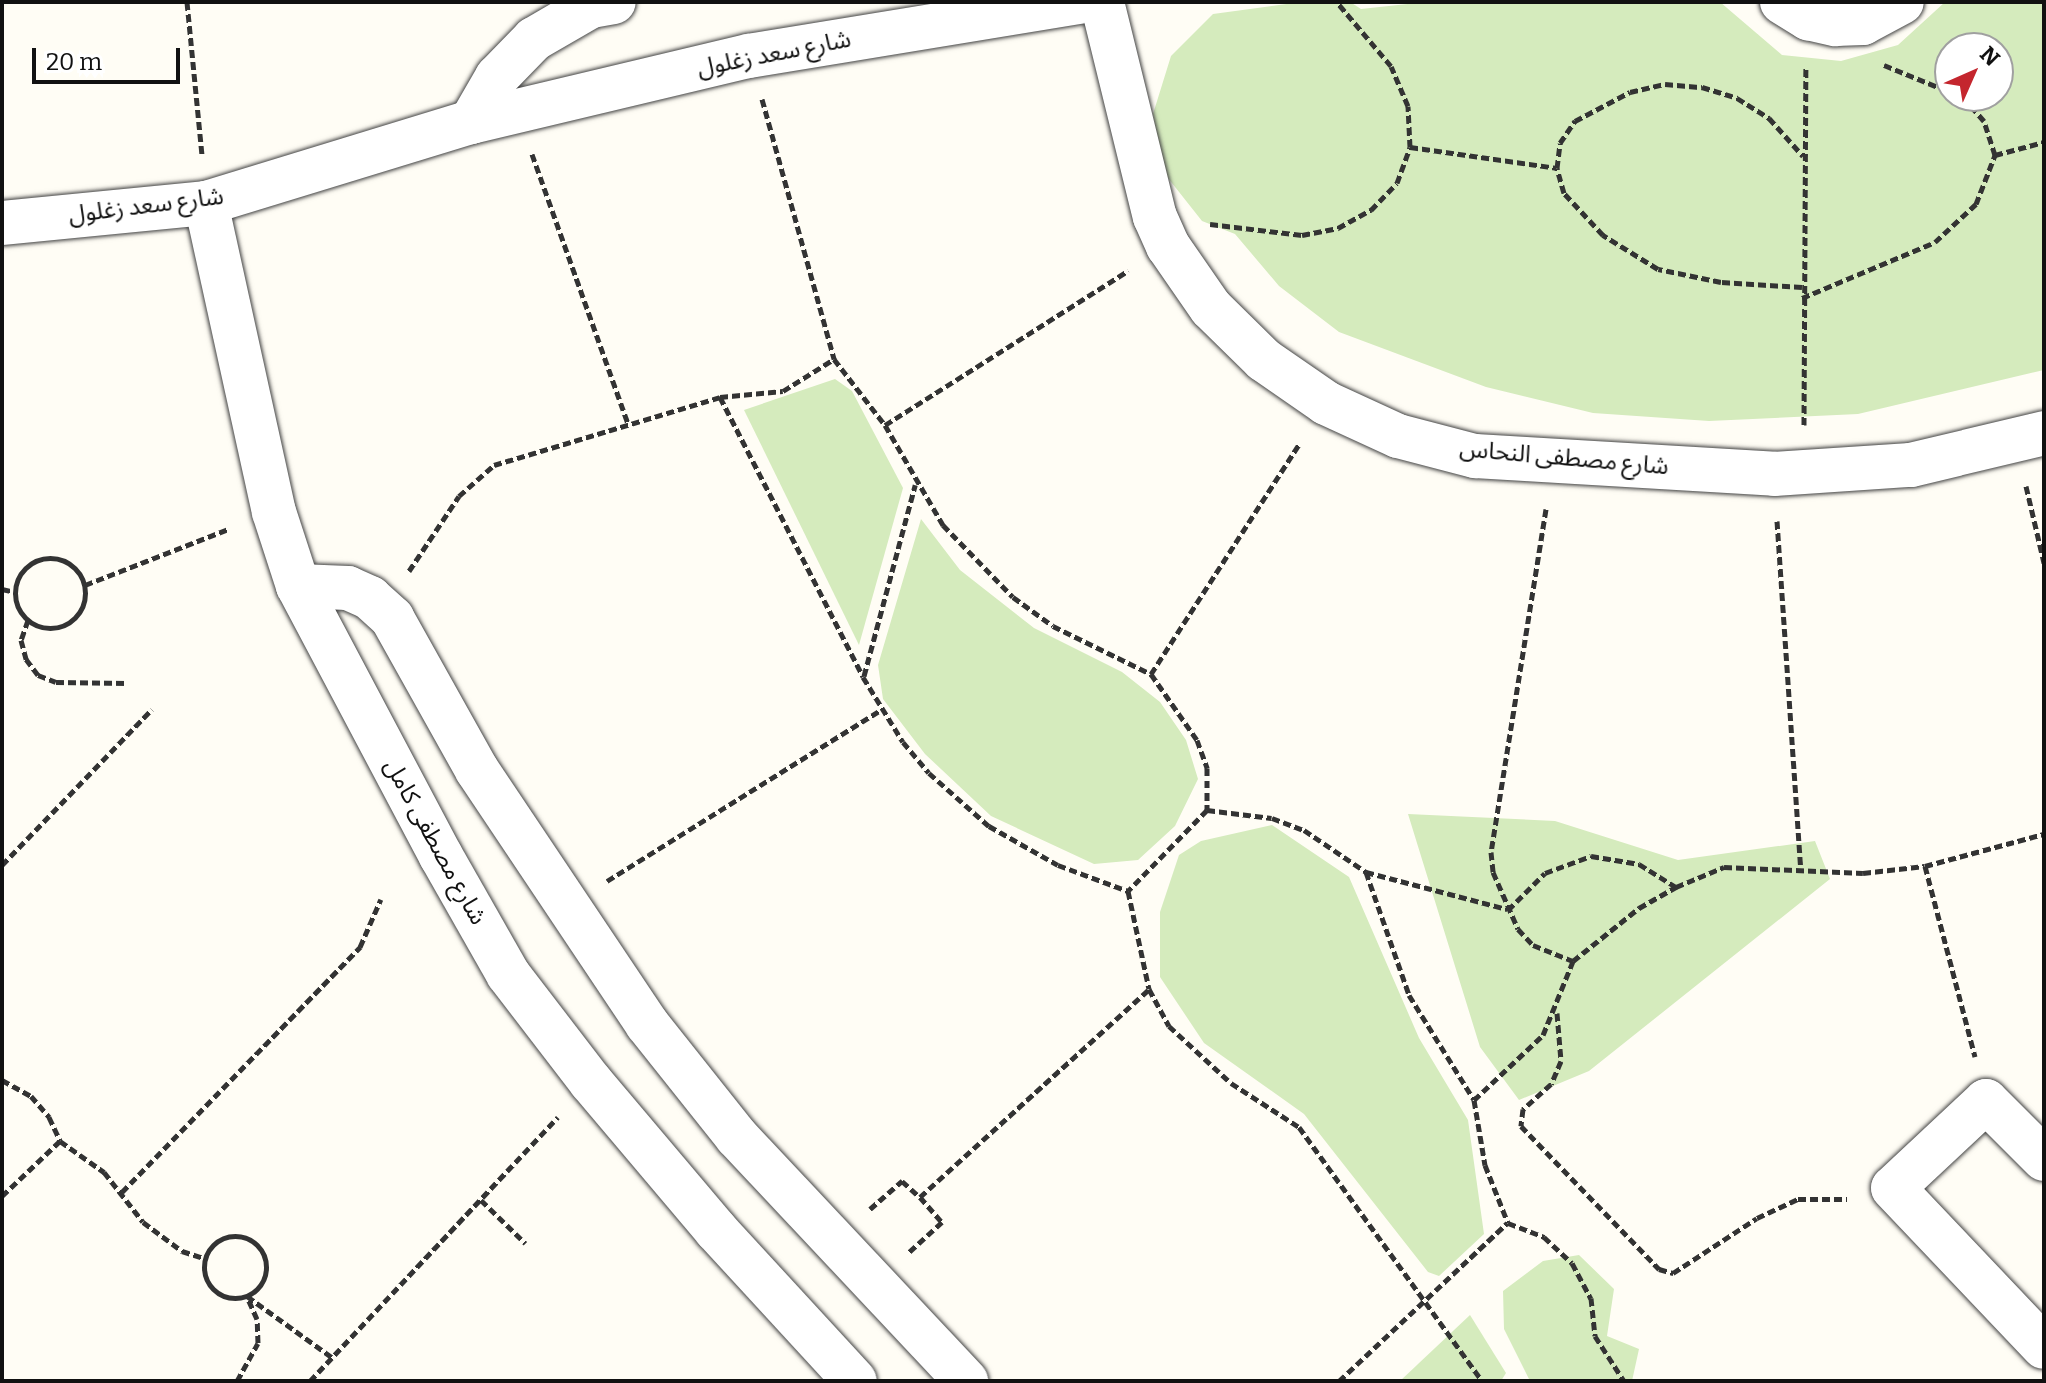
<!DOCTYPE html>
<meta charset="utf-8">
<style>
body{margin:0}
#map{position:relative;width:2046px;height:1383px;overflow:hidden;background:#fffdf5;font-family:Bitter,"Noto Sans Arabic",serif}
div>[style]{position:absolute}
.green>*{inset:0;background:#d5ebbd}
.path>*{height:5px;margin-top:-2.5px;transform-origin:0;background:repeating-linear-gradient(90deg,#333 0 8px,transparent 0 12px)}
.path>.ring{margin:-2.5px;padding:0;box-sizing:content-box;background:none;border:5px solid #333;border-radius:50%}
.roads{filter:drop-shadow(0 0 2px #444) drop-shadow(0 0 2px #444)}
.minor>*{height:44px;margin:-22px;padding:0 22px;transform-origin:22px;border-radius:22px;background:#fff}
span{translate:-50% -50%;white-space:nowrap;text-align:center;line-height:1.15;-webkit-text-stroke:8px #fff;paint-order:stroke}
.street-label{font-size:24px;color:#111}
.frame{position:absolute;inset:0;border:4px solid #111;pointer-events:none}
.north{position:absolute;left:1934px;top:32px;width:80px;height:80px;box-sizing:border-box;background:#fff;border:2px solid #a0a0a0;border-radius:50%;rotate:45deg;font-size:22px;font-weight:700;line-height:32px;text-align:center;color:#111}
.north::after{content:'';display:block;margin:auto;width:28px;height:36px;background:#c4262e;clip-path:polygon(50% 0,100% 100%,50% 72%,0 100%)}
.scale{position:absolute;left:32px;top:48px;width:148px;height:36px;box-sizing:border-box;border:4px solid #111;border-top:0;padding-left:10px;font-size:24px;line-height:28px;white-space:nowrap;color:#111;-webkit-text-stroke:6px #fff;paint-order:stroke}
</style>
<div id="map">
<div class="green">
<div style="clip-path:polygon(evenodd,1301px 2px,1350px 2px,1361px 9px,1426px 2px,1720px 2px,1782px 55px,1841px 61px,1898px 45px,1945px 2px,2044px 2px,2044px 370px,1858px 414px,1709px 421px,1593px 413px,1486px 387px,1339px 332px,1279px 286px,1235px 234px,1202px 221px,1164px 173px,1153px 114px,1171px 56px,1213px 14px,1301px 2px,1950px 48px,1998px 48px,1998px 96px,1950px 96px,1950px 48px)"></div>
<div style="clip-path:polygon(835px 379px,852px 391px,903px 488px,859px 645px,744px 410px)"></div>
<div style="clip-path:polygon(921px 519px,960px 570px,1034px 628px,1122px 672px,1160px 702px,1186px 740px,1198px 779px,1175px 826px,1138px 860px,1094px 864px,991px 816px,925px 754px,883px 699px,878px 665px)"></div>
<div style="clip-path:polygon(1408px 814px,1555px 821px,1678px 860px,1815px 841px,1830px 879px,1589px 1071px,1519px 1100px,1480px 1047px)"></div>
<div style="clip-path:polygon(1272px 825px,1349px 877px,1419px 1038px,1468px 1120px,1484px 1234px,1439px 1276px,1428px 1272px,1304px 1114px,1204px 1043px,1160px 977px,1160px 912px,1179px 855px,1201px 841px)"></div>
<div style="clip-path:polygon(1579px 1255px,1614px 1289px,1607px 1336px,1639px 1349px,1632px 1381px,1530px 1381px,1504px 1329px,1503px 1291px,1543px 1261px)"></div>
<div style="clip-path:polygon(1470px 1315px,1506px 1373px,1501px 1381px,1400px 1381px)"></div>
</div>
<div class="path">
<div style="left:187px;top:2px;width:153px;rotate:84.4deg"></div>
<div style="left:1884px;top:65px;width:71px;rotate:22.2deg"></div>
<div style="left:762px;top:99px;width:270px;rotate:74.5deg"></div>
<div style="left:834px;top:359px;width:83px;rotate:52.3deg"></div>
<div style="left:885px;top:425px;width:116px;rotate:59.9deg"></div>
<div style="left:943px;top:525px;width:100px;rotate:45.8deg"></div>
<div style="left:1013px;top:597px;width:49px;rotate:35.9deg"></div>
<div style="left:1053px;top:626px;width:109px;rotate:26.1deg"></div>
<div style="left:1151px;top:674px;width:80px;rotate:55.1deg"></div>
<div style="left:1197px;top:740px;width:30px;rotate:70deg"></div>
<div style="left:1207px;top:768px;width:42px;rotate:90deg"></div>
<div style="left:1207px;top:810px;width:113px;rotate:134.3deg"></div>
<div style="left:1410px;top:147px;width:148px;rotate:8.1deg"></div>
<div style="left:532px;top:154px;width:287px;rotate:70.4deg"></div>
<div style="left:1995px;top:155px;width:51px;rotate:-14.9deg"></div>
<div style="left:1210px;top:224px;width:93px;rotate:6.8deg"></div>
<div style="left:1302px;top:235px;width:37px;rotate:-11deg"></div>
<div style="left:1338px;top:228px;width:38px;rotate:-29deg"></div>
<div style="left:1371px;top:210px;width:37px;rotate:-46deg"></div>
<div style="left:1397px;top:183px;width:38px;rotate:-70deg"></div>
<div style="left:1410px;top:147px;width:41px;rotate:-92.8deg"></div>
<div style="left:1408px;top:106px;width:43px;rotate:-113deg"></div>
<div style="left:1391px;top:66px;width:84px;rotate:-130.2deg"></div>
<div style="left:1802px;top:287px;width:81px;rotate:-176.5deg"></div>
<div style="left:1721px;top:282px;width:64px;rotate:-168.3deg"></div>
<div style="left:1658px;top:269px;width:65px;rotate:-148.3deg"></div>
<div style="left:1603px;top:235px;width:57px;rotate:-132.9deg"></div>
<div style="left:1564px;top:193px;width:26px;rotate:-106deg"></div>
<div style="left:1557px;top:168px;width:25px;rotate:-83deg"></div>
<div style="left:1560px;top:143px;width:27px;rotate:-56deg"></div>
<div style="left:1575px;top:121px;width:62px;rotate:-27.8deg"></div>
<div style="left:1630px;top:92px;width:36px;rotate:-13deg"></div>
<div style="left:1665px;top:84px;width:37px;rotate:5deg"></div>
<div style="left:1702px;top:87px;width:37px;rotate:17deg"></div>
<div style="left:1737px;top:98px;width:38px;rotate:32deg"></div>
<div style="left:1769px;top:118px;width:51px;rotate:48.2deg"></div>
<div style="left:1802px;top:298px;width:144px;rotate:-22.8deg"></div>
<div style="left:1935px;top:242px;width:56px;rotate:-42.8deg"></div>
<div style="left:1976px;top:204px;width:53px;rotate:-68.8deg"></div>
<div style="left:1995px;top:155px;width:36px;rotate:-108deg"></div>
<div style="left:1984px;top:121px;width:33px;rotate:-131deg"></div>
<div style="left:720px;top:397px;width:314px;rotate:62.9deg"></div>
<div style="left:863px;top:677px;width:76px;rotate:58.4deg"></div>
<div style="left:903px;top:742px;width:40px;rotate:50deg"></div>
<div style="left:929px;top:773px;width:80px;rotate:41.5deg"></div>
<div style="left:989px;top:826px;width:79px;rotate:29.5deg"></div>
<div style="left:1058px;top:865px;width:75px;rotate:20.4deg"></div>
<div style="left:1128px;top:891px;width:100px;rotate:77.9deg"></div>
<div style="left:1149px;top:989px;width:42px;rotate:61.6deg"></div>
<div style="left:1169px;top:1026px;width:84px;rotate:42.6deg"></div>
<div style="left:1231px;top:1083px;width:81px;rotate:32.9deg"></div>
<div style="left:1299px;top:1127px;width:313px;rotate:54.2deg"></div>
<div style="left:885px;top:425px;width:288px;rotate:-32.4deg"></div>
<div style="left:1804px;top:425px;width:358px;rotate:-89.7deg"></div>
<div style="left:2026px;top:486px;width:79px;rotate:76.8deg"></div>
<div style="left:1546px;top:509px;width:347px;rotate:99.1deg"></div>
<div style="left:1491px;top:852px;width:20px;rotate:84deg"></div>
<div style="left:1493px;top:872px;width:62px;rotate:66.3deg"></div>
<div style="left:1518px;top:929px;width:22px;rotate:47deg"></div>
<div style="left:1533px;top:945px;width:43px;rotate:21.8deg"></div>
<div style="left:1777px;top:521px;width:351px;rotate:86.1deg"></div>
<div class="ring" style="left:15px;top:558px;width:65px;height:65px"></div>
<div style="left:409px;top:571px;width:90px;rotate:-56.3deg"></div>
<div style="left:459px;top:496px;width:47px;rotate:-41.5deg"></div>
<div style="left:494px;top:465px;width:236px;rotate:-16.7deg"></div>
<div style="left:720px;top:397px;width:63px;rotate:-5.4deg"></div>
<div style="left:783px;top:391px;width:60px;rotate:-32.1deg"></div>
<div style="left:85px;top:585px;width:155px;rotate:-21.3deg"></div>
<div style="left:2px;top:589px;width:13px;rotate:13deg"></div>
<div style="left:28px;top:620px;width:21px;rotate:109deg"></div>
<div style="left:21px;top:640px;width:20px;rotate:75deg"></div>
<div style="left:26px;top:659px;width:20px;rotate:53deg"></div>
<div style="left:38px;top:675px;width:19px;rotate:21deg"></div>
<div style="left:56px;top:682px;width:71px;rotate:0.8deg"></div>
<div style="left:1151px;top:674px;width:275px;rotate:-57.2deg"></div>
<div style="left:864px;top:676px;width:198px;rotate:-75deg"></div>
<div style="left:1207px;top:810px;width:65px;rotate:7deg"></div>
<div style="left:1272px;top:818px;width:34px;rotate:21deg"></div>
<div style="left:1304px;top:830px;width:75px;rotate:34.1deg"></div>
<div style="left:1366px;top:872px;width:146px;rotate:14.7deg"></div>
<div style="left:2px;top:865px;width:216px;rotate:-46.1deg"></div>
<div style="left:1925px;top:866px;width:197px;rotate:75.3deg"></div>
<div style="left:1366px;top:872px;width:130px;rotate:70.7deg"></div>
<div style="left:1409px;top:995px;width:123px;rotate:58.2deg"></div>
<div style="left:1474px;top:1100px;width:66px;rotate:80.4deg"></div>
<div style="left:1485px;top:1165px;width:62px;rotate:68.4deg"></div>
<div style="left:1508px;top:1223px;width:39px;rotate:21deg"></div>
<div style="left:1544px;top:1237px;width:38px;rotate:43deg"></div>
<div style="left:1572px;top:1263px;width:40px;rotate:62deg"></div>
<div style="left:1591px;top:1298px;width:38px;rotate:84deg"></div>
<div style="left:1595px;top:1336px;width:54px;rotate:57.2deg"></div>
<div style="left:607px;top:881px;width:323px;rotate:-32deg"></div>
<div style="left:1508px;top:910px;width:52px;rotate:-45deg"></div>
<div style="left:1545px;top:873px;width:49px;rotate:-20.3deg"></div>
<div style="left:1591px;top:856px;width:49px;rotate:9.5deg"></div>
<div style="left:1639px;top:864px;width:44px;rotate:31.9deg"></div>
<div style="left:1557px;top:1013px;width:48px;rotate:85.2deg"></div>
<div style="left:1561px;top:1061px;width:25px;rotate:113deg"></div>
<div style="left:1551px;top:1084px;width:38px;rotate:138deg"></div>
<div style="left:1523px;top:1109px;width:17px;rotate:97deg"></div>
<div style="left:1521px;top:1126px;width:199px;rotate:46deg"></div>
<div style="left:1659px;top:1269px;width:15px;rotate:16deg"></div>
<div style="left:1673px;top:1273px;width:100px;rotate:-33.2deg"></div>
<div style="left:1757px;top:1218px;width:45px;rotate:-24.9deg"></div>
<div style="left:1798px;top:1199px;width:49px"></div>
<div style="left:2px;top:1080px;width:33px;rotate:29deg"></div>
<div style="left:31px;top:1096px;width:28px;rotate:49deg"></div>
<div style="left:49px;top:1117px;width:26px;rotate:65deg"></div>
<div style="left:60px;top:1141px;width:54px;rotate:35.2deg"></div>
<div style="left:104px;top:1172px;width:63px;rotate:52deg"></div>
<div style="left:143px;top:1222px;width:49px;rotate:36.6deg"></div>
<div style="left:182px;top:1251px;width:23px;rotate:18deg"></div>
<div style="left:1474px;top:1100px;width:95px;rotate:-43.3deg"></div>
<div style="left:1543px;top:1035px;width:80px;rotate:-67.9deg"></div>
<div style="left:1573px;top:961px;width:85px;rotate:-38.8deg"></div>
<div style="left:1639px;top:908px;width:43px;rotate:-29.6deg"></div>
<div style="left:1676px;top:887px;width:52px;rotate:-22.6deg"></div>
<div style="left:1724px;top:867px;width:139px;rotate:2.5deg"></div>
<div style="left:1863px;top:873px;width:62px;rotate:-6.4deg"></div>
<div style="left:1925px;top:866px;width:123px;rotate:-15.1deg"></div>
<div style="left:122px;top:1192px;width:342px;rotate:-45.8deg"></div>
<div style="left:360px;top:947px;width:52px;rotate:-66.4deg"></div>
<div style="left:2px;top:1196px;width:80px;rotate:-43.5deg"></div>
<div style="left:920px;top:1197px;width:309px;rotate:-42.2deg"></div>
<div style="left:481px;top:1200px;width:62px;rotate:44.3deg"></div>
<div style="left:870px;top:1209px;width:43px;rotate:-41.2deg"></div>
<div style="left:902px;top:1181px;width:24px;rotate:42deg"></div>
<div style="left:920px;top:1197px;width:33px;rotate:49deg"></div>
<div style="left:942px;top:1222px;width:45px;rotate:137.7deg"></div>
<div class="ring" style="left:204px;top:1236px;width:57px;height:57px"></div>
<div style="left:247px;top:1296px;width:106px;rotate:35.8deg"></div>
<div style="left:237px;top:1381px;width:43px;rotate:-61.1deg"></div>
<div style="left:258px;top:1343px;width:24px;rotate:-92deg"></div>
<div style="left:257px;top:1319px;width:24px;rotate:-114deg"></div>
<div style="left:310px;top:1381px;width:362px;rotate:-46.8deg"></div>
<div style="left:1339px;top:1381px;width:231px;rotate:-43.2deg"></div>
</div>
<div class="roads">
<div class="minor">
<div style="left:1102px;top:2px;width:221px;rotate:76.2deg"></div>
<div style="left:1155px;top:217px;width:32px;rotate:66deg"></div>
<div style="left:1168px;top:246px;width:75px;rotate:55.3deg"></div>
<div style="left:1211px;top:308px;width:74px;rotate:44.5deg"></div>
<div style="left:1264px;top:360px;width:75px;rotate:34.7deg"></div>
<div style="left:1326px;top:403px;width:79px;rotate:24.6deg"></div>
<div style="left:1398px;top:436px;width:80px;rotate:14.6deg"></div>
<div style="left:1475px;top:456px;width:300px;rotate:3.4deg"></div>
<div style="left:1774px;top:474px;width:137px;rotate:-3.8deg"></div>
<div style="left:1911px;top:465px;width:137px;rotate:-13.5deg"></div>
<div style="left:1782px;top:2px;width:31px;rotate:32deg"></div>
<div style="left:1808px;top:18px;width:28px;rotate:13deg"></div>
<div style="left:1835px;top:24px;width:28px;rotate:-2deg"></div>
<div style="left:1863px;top:23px;width:44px;rotate:-28.3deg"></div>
<div style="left:471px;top:122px;width:52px;rotate:-60deg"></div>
<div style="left:497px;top:77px;width:53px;rotate:-45.8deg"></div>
<div style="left:534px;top:39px;width:66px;rotate:-30.1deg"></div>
<div style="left:591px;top:6px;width:23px;rotate:-10deg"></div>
<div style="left:206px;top:203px;width:316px;rotate:77.6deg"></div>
<div style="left:274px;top:512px;width:78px;rotate:72deg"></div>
<div style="left:298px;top:586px;width:306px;rotate:62.1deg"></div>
<div style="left:441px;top:856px;width:136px;rotate:60.4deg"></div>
<div style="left:508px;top:974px;width:136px;rotate:52.5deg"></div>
<div style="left:591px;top:1082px;width:194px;rotate:49.8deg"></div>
<div style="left:716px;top:1230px;width:205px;rotate:47.4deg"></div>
<div style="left:2px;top:223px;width:205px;rotate:-5.6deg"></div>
<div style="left:206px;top:203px;width:277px;rotate:-17deg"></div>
<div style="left:471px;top:122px;width:286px;rotate:-13.4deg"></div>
<div style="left:749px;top:56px;width:335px;rotate:-9.3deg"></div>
<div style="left:298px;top:586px;width:50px;rotate:2.3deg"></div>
<div style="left:348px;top:588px;width:24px;rotate:24deg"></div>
<div style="left:370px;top:598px;width:30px;rotate:42deg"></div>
<div style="left:392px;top:618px;width:174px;rotate:60.8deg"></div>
<div style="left:477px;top:770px;width:306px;rotate:56.2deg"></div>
<div style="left:647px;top:1024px;width:144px;rotate:51.5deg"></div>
<div style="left:737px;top:1137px;width:335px;rotate:46.8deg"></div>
<div style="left:2044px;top:1159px;width:82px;rotate:-135deg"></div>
<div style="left:1986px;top:1101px;width:127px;rotate:136.9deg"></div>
<div style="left:1893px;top:1188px;width:219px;rotate:46.5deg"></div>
</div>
</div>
<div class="street-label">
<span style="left:774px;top:54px;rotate:-11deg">شارع سعد زغلول</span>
<span style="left:146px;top:206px;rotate:-7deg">شارع سعد زغلول</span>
<span style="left:1564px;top:458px;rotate:5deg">شارع مصطفى النحاس</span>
<span style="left:435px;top:842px;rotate:61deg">شارع مصطفى كامل</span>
</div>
<div class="frame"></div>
<div class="north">N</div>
<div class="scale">20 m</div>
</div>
